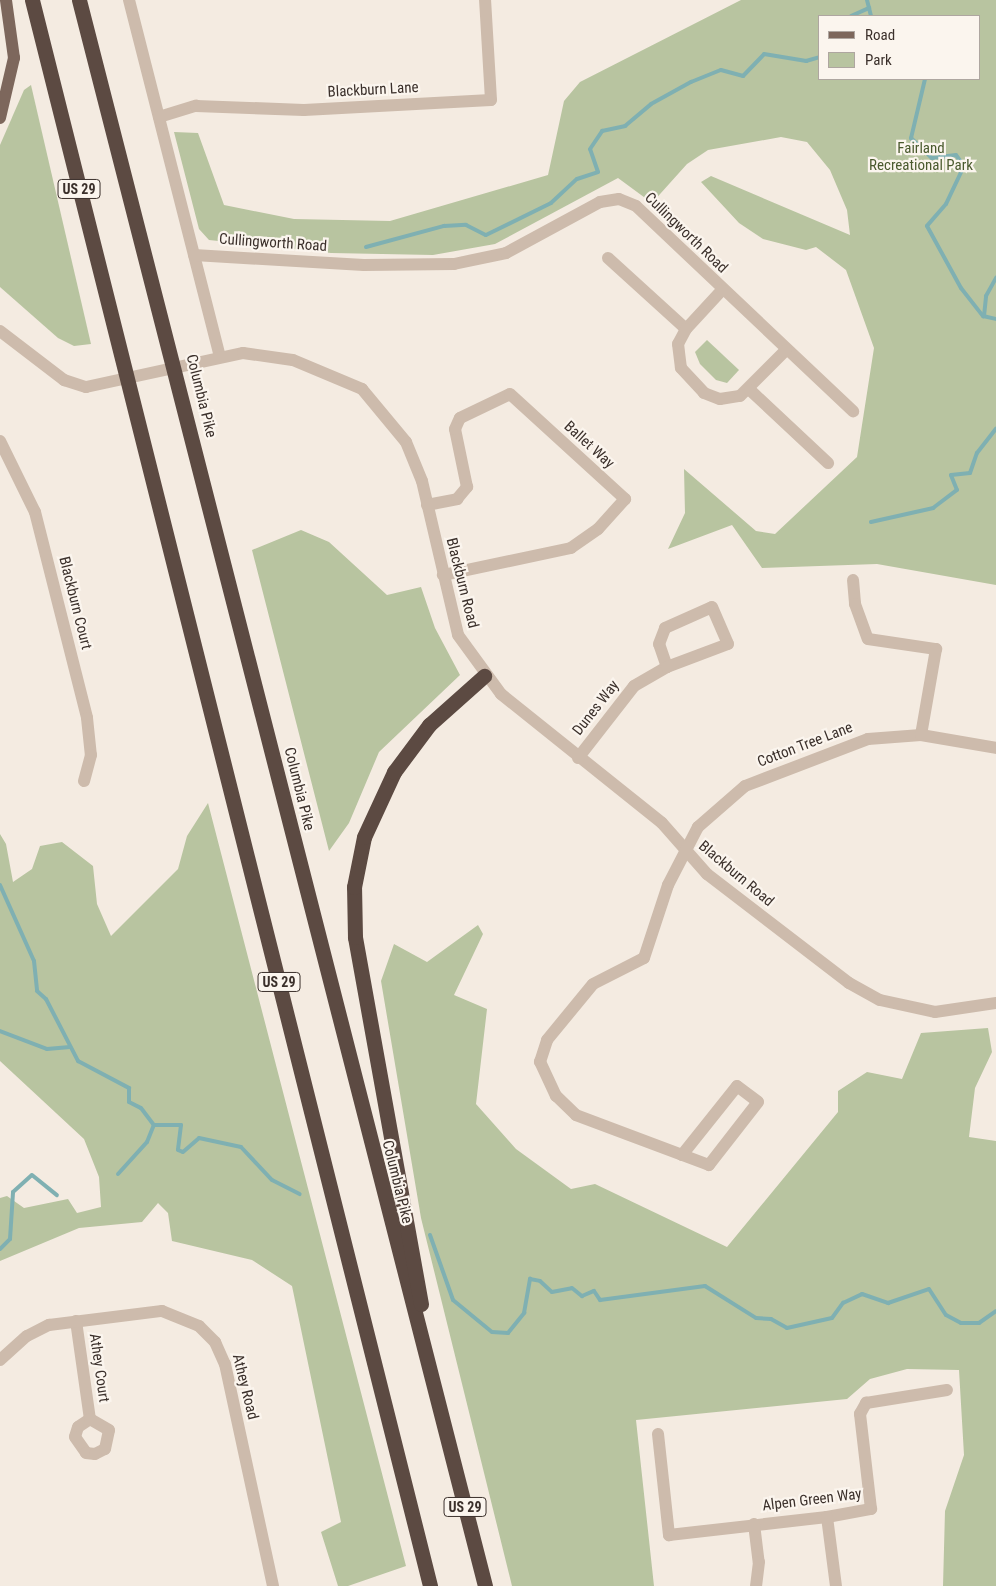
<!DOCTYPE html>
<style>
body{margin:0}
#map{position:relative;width:996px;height:1586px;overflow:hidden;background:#f4ebe1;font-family:"Roboto Condensed",sans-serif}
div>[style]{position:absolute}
.green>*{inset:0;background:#b8c4a0}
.stream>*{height:4px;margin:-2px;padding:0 2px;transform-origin:2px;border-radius:2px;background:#7fb0b2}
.minor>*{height:12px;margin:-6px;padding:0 6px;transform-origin:6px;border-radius:6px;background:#cdbbac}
.major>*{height:12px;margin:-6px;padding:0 6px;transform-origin:6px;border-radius:6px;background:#7d675c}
.highway>*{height:15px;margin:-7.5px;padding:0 7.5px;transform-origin:7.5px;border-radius:7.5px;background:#5c4a42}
span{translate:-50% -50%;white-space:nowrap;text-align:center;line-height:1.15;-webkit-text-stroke:4.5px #fbf5ee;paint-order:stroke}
.shield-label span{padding:1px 4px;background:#fbf5ee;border:1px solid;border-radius:4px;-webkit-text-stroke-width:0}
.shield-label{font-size:14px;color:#3b302b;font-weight:700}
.street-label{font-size:15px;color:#3b302b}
.park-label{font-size:15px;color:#4a5a2e}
.legend{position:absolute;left:818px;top:15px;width:162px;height:65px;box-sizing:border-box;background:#fbf5ee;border:1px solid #aea6a0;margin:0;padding:6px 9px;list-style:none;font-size:15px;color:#3b302b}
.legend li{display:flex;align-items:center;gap:10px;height:25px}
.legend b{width:25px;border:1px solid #aea6a0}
</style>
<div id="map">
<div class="green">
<div style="clip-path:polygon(evenodd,741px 0,996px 0,996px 585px,877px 564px,762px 568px,732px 525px,668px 549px,685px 513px,684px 469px,756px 531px,775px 534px,857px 457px,874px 348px,846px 270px,816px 247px,806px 250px,763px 239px,739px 223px,701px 182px,711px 176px,850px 235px,847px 210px,830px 170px,807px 142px,781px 137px,708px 150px,687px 164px,652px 203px,618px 178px,495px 244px,433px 255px,331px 253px,209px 240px,199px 229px,174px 132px,198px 133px,224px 205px,294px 219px,390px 221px,548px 175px,564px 101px,580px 82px,741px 0,980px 16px,980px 79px,820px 79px,820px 16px,980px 16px)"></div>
<div style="clip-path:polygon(31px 85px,91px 344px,74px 346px,58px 338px,0 287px,0 145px,24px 90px)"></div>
<div style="clip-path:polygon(707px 340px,739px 370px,727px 383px,716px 380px,700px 364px,695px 352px)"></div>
<div style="clip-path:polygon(301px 530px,329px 542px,387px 595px,421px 587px,435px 628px,460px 675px,379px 752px,349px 823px,329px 851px,252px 550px)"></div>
<div style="clip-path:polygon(208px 803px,406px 1566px,348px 1586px,338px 1586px,321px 1532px,341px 1522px,292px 1286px,252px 1260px,172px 1241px,168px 1213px,158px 1203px,142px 1222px,79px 1228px,0 1261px,0 1198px,7px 1196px,24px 1208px,68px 1199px,77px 1213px,101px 1207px,99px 1177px,84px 1139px,0 1061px,0 834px,6px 844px,13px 882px,32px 869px,40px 846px,62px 842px,93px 866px,97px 904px,111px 936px,178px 869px,187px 836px)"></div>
<div style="clip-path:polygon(478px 925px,483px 934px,454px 995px,487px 1009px,476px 1104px,516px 1149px,571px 1189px,595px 1184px,727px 1247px,838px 1112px,838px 1091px,867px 1072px,902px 1079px,921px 1033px,988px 1028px,992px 1052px,975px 1088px,969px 1137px,996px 1141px,996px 1586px,943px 1586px,945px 1511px,964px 1455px,959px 1370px,907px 1369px,870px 1379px,847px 1399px,636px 1420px,654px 1586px,512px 1586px,421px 1218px,381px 981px,394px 944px,427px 962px)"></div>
</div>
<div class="stream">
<div style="left:867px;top:0;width:16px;rotate:76deg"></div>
<div style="left:851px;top:16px;width:20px;rotate:-24deg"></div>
<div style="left:925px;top:79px;width:61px;rotate:103.3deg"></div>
<div style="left:911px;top:138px;width:29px;rotate:44deg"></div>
<div style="left:932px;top:158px;width:24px;rotate:-7deg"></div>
<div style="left:956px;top:155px;width:14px;rotate:54deg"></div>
<div style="left:964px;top:166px;width:42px;rotate:115.3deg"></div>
<div style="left:946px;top:204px;width:29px;rotate:131deg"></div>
<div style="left:927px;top:226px;width:71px;rotate:61.3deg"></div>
<div style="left:961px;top:288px;width:36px;rotate:52deg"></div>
<div style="left:983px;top:316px;width:13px;rotate:13deg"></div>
<div style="left:366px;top:247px;width:81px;rotate:-15.1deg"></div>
<div style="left:444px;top:226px;width:22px;rotate:-3deg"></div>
<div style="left:466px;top:225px;width:22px;rotate:27deg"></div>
<div style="left:486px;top:235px;width:72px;rotate:-26.2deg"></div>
<div style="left:551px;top:203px;width:35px;rotate:-43deg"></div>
<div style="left:577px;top:179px;width:22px;rotate:-18deg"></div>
<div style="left:598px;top:172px;width:24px;rotate:-109deg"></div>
<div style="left:590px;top:149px;width:22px;rotate:-56deg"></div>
<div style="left:602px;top:131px;width:24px;rotate:-12deg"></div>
<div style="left:625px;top:126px;width:34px;rotate:-40deg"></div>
<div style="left:651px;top:104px;width:46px;rotate:-28.8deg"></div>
<div style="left:691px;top:82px;width:32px;rotate:-22deg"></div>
<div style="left:721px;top:70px;width:23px;rotate:15deg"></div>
<div style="left:743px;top:76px;width:30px;rotate:-46deg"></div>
<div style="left:764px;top:54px;width:43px;rotate:9.5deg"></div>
<div style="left:806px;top:61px;width:15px;rotate:-16deg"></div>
<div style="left:984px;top:316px;width:20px;rotate:-84deg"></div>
<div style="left:986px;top:296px;width:21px;rotate:-61deg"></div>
<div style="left:871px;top:522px;width:64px;rotate:-12.7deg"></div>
<div style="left:933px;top:508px;width:30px;rotate:-37deg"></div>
<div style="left:957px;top:490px;width:16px;rotate:-112deg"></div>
<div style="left:951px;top:475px;width:19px;rotate:-6deg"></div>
<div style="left:970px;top:473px;width:21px;rotate:-71deg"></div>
<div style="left:977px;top:453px;width:31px;rotate:-52deg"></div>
<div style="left:0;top:885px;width:83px;rotate:65.9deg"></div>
<div style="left:34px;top:961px;width:30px;rotate:84deg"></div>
<div style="left:37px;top:991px;width:12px;rotate:42deg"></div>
<div style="left:46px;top:999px;width:70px;rotate:62.7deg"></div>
<div style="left:78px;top:1061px;width:58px;rotate:27.9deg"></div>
<div style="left:129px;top:1088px;width:14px;rotate:90deg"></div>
<div style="left:129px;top:1102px;width:13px;rotate:27deg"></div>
<div style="left:141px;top:1108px;width:21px;rotate:53deg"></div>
<div style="left:154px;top:1125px;width:27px"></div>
<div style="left:181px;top:1125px;width:25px;rotate:97deg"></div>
<div style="left:178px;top:1150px;width:5px;rotate:22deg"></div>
<div style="left:183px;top:1152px;width:21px;rotate:-41deg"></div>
<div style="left:199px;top:1138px;width:43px;rotate:12.1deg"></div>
<div style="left:241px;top:1147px;width:45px;rotate:46.8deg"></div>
<div style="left:272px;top:1180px;width:31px;rotate:27deg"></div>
<div style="left:0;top:1031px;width:50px;rotate:21deg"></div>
<div style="left:47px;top:1049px;width:23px;rotate:-5deg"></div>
<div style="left:118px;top:1174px;width:43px;rotate:-47.8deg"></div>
<div style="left:147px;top:1142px;width:18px;rotate:-68deg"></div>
<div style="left:430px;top:1235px;width:69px;rotate:70.5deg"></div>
<div style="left:453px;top:1300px;width:50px;rotate:39.4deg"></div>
<div style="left:492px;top:1332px;width:16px;rotate:4deg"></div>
<div style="left:508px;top:1333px;width:26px;rotate:-51deg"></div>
<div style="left:524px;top:1313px;width:35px;rotate:-80deg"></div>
<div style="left:530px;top:1279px;width:10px;rotate:11deg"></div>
<div style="left:540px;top:1281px;width:16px;rotate:43deg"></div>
<div style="left:552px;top:1292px;width:20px;rotate:-11deg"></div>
<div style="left:572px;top:1288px;width:13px;rotate:39deg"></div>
<div style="left:582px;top:1296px;width:13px;rotate:-23deg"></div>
<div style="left:594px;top:1291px;width:11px;rotate:56deg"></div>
<div style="left:600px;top:1300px;width:106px;rotate:-7.6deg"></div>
<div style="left:705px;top:1286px;width:60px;rotate:32.1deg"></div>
<div style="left:756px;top:1318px;width:15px;rotate:4deg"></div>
<div style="left:771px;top:1319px;width:18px;rotate:29deg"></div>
<div style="left:787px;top:1328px;width:46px;rotate:-12.5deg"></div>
<div style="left:832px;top:1318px;width:19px;rotate:-54deg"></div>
<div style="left:843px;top:1303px;width:21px;rotate:-25deg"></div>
<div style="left:862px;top:1294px;width:28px;rotate:19deg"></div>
<div style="left:888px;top:1303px;width:43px;rotate:-18.9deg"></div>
<div style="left:929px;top:1289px;width:31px;rotate:57deg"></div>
<div style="left:946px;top:1315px;width:17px;rotate:28deg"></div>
<div style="left:961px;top:1323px;width:18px"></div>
<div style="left:979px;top:1323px;width:21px;rotate:-35deg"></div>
<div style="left:0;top:1249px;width:14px;rotate:-45deg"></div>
<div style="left:10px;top:1239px;width:47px;rotate:-86.3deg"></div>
<div style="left:13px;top:1192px;width:25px;rotate:-42deg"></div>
<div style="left:32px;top:1175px;width:32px;rotate:39deg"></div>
</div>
<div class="minor">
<div style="left:129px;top:0;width:367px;rotate:75.7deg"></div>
<div style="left:159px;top:117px;width:39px;rotate:-17deg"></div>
<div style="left:196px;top:106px;width:108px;rotate:2.1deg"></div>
<div style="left:304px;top:110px;width:187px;rotate:-3.1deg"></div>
<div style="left:491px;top:100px;width:100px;rotate:-93.4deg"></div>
<div style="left:194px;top:255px;width:170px;rotate:3.4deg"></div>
<div style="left:364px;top:265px;width:90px;rotate:-0.6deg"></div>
<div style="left:454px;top:264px;width:53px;rotate:-11.9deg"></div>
<div style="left:506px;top:253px;width:107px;rotate:-28.5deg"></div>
<div style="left:600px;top:202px;width:19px;rotate:-9deg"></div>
<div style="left:619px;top:199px;width:18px;rotate:22deg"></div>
<div style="left:636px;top:206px;width:299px;rotate:43.4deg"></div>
<div style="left:608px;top:258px;width:105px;rotate:42.3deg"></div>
<div style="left:722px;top:290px;width:53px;rotate:132.7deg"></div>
<div style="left:686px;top:329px;width:17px;rotate:118deg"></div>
<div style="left:678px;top:344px;width:24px;rotate:83deg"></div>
<div style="left:681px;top:368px;width:34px;rotate:47deg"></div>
<div style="left:704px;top:393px;width:17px;rotate:21deg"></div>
<div style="left:720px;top:399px;width:20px;rotate:-9deg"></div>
<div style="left:740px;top:396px;width:65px;rotate:-45deg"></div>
<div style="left:0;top:331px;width:81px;rotate:37.4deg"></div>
<div style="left:64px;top:380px;width:23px;rotate:18deg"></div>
<div style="left:86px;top:387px;width:161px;rotate:-12.2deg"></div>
<div style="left:243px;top:353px;width:50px;rotate:8deg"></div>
<div style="left:293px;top:360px;width:75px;rotate:22.8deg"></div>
<div style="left:362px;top:389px;width:69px;rotate:50.3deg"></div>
<div style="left:406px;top:442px;width:42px;rotate:67.7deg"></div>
<div style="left:422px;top:481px;width:158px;rotate:76.8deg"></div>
<div style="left:458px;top:635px;width:73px;rotate:53.9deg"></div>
<div style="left:501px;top:694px;width:206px;rotate:38.7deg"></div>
<div style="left:662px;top:823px;width:68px;rotate:48.6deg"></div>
<div style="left:707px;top:874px;width:179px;rotate:37.5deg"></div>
<div style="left:849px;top:983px;width:35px;rotate:29deg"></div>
<div style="left:880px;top:1000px;width:56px;rotate:12.3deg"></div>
<div style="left:935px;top:1012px;width:62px;rotate:-8.4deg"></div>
<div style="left:750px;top:390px;width:107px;rotate:43.1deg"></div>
<div style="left:0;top:441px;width:79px;rotate:63.8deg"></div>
<div style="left:35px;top:512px;width:212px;rotate:75.8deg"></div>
<div style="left:87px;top:718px;width:37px;rotate:84deg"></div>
<div style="left:91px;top:755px;width:27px;rotate:105deg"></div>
<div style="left:427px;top:505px;width:31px;rotate:-11deg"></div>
<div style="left:457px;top:499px;width:16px;rotate:-50deg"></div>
<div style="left:467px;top:487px;width:59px;rotate:-101.7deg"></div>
<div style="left:455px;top:429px;width:12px;rotate:-66deg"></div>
<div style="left:460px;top:418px;width:55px;rotate:-25.6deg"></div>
<div style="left:510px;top:394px;width:156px;rotate:42.4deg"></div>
<div style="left:625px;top:499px;width:40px;rotate:132deg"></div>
<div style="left:598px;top:529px;width:33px;rotate:145deg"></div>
<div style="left:571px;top:548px;width:131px;rotate:168.1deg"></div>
<div style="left:853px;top:580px;width:24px;rotate:85deg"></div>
<div style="left:855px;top:604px;width:37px;rotate:70deg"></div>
<div style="left:868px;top:639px;width:69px;rotate:8.4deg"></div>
<div style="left:936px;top:649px;width:87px;rotate:99.9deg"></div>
<div style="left:578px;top:758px;width:91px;rotate:-52.1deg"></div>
<div style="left:634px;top:686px;width:38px;rotate:-30deg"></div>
<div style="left:667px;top:667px;width:24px;rotate:-109deg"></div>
<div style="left:659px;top:644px;width:17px;rotate:-69deg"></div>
<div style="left:665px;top:628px;width:51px;rotate:-24.1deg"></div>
<div style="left:712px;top:607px;width:40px;rotate:66.6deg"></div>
<div style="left:728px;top:644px;width:65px;rotate:159.3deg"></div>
<div style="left:682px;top:1155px;width:88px;rotate:-51.4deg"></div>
<div style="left:737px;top:1086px;width:26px;rotate:37deg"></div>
<div style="left:758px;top:1102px;width:80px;rotate:127.9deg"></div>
<div style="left:709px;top:1165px;width:142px;rotate:-159.4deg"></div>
<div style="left:576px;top:1115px;width:28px;rotate:-136deg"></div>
<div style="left:556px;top:1096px;width:38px;rotate:-115deg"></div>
<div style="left:540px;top:1062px;width:23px;rotate:-72deg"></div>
<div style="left:547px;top:1040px;width:72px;rotate:-50.6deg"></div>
<div style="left:593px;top:984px;width:57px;rotate:-27deg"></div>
<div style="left:644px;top:958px;width:77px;rotate:-71.8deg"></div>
<div style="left:668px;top:885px;width:65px;rotate:-62.7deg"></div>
<div style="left:698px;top:827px;width:62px;rotate:-41.1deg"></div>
<div style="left:745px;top:786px;width:132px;rotate:-20.9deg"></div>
<div style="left:868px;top:739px;width:53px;rotate:-4.3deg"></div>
<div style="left:921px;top:735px;width:76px;rotate:9.8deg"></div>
<div style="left:76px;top:1321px;width:99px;rotate:81.9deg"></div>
<div style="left:90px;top:1419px;width:14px;rotate:146deg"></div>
<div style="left:78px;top:1427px;width:10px;rotate:107deg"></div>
<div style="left:75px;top:1437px;width:19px;rotate:55deg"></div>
<div style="left:86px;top:1453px;width:9px;rotate:6deg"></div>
<div style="left:95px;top:1454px;width:11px;rotate:-27deg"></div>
<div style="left:105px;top:1449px;width:19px;rotate:-78deg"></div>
<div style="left:109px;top:1430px;width:22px;rotate:-150deg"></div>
<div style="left:0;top:1360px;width:36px;rotate:-42deg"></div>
<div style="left:27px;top:1336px;width:25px;rotate:-27deg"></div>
<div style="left:49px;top:1325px;width:114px;rotate:-7.1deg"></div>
<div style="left:162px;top:1311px;width:40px;rotate:22deg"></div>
<div style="left:199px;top:1326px;width:23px;rotate:45deg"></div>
<div style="left:215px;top:1342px;width:24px;rotate:66deg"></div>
<div style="left:225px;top:1364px;width:227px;rotate:77.8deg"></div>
<div style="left:658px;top:1434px;width:102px;rotate:83.8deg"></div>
<div style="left:669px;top:1535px;width:159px;rotate:-6.5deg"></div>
<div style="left:827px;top:1517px;width:45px;rotate:-10.3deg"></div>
<div style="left:871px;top:1509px;width:96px;rotate:-96.6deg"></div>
<div style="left:860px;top:1414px;width:13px;rotate:-61deg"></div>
<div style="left:866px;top:1403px;width:82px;rotate:-9.1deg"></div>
<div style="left:827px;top:1517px;width:70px;rotate:82.6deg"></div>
<div style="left:754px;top:1524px;width:38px;rotate:83deg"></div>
<div style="left:759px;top:1562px;width:24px;rotate:97deg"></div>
</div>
<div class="major">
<div style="left:0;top:118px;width:62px;rotate:-76.9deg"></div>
<div style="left:14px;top:58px;width:59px;rotate:-97.9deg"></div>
</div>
<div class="highway">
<div style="left:32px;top:0;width:1635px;rotate:75.91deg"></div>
<div style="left:79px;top:0;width:1637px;rotate:75.64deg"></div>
<div style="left:421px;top:1304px;width:373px;rotate:-100.2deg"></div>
<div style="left:355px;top:937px;width:50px;rotate:-91.1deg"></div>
<div style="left:354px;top:887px;width:51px;rotate:-78.7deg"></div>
<div style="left:364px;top:837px;width:72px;rotate:-65.2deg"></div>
<div style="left:394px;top:772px;width:59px;rotate:-53.3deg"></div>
<div style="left:429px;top:725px;width:74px;rotate:-41.7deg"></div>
</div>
<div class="shield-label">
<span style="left:79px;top:189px">US 29</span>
<span style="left:279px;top:982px">US 29</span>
<span style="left:465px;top:1507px">US 29</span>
</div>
<div class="street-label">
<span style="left:373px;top:90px;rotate:-3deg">Blackburn Lane</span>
<span style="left:686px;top:233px;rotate:44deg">Cullingworth Road</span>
<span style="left:273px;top:243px;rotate:4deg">Cullingworth Road</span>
<span style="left:201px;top:396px;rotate:76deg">Columbia Pike</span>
<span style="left:589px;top:445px;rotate:42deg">Ballet Way</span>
<span style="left:462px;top:583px;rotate:76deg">Blackburn Road</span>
<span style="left:75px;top:603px;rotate:76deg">Blackburn Court</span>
<span style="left:596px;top:708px;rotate:-52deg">Dunes Way</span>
<span style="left:805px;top:745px;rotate:-21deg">Cotton Tree Lane</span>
<span style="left:299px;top:789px;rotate:76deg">Columbia Pike</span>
<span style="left:736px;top:874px;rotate:40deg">Blackburn Road</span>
<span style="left:397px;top:1182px;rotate:76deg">Columbia Pike</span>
<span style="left:99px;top:1368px;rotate:82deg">Athey Court</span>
<span style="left:245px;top:1387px;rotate:76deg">Athey Road</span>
<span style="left:812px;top:1500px;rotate:-7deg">Alpen Green Way</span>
</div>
<div class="park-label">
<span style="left:921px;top:157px">Fairland<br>Recreational Park</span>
</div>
<ul class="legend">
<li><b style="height:6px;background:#7d675c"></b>Road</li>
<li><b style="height:14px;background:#b8c4a0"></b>Park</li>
</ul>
</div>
